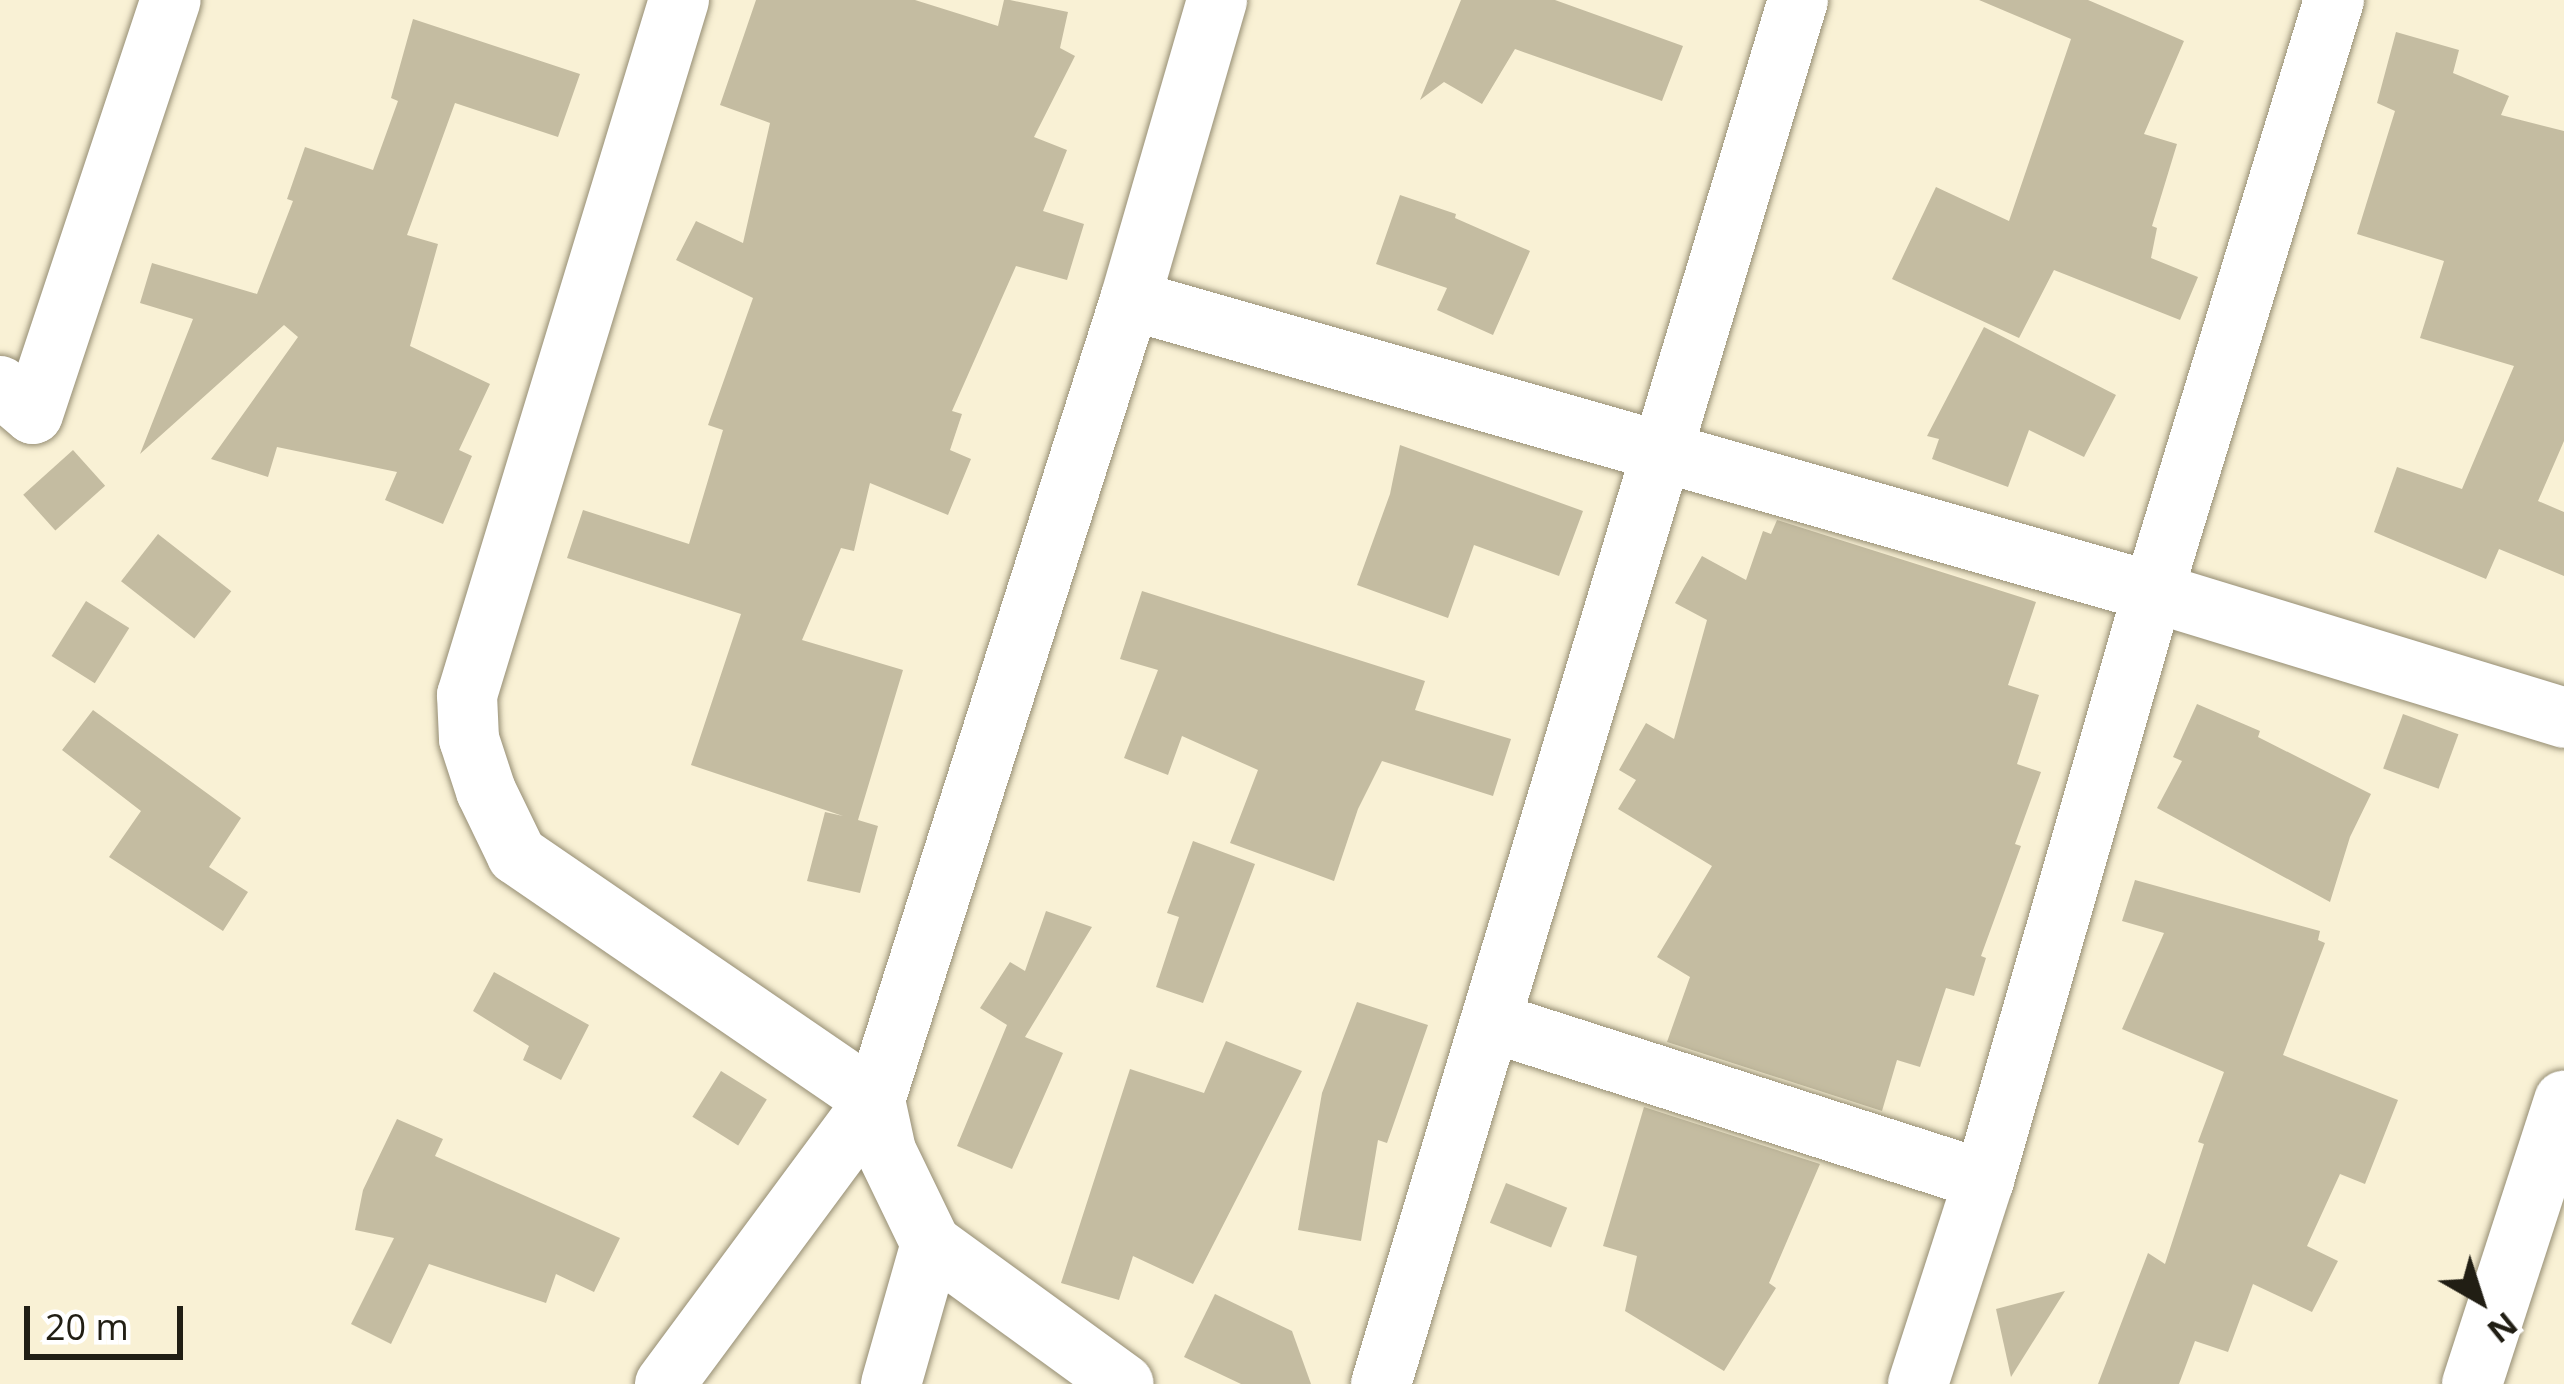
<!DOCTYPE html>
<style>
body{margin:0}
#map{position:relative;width:2564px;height:1384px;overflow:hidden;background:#f9f1d5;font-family:"Open Sans",sans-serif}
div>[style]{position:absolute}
.building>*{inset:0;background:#c4bca1;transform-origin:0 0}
.roads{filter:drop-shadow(0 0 3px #958d73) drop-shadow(0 0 3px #958d73)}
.minor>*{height:60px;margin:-30px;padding:0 30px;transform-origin:30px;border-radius:30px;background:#fff}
span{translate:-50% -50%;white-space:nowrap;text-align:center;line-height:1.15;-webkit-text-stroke:9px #fff;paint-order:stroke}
.north{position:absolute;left:2420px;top:1240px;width:120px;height:120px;-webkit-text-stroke:9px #fff;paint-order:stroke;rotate:141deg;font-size:33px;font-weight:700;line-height:48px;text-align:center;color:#211e14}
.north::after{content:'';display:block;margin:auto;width:42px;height:54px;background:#211e14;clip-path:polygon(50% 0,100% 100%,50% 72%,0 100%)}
.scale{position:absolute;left:24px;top:1306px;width:159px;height:54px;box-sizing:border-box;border:6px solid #211e14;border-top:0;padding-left:15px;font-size:36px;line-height:42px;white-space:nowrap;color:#211e14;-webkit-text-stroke:9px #fff;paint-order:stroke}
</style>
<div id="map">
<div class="building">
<div style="clip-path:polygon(756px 0,915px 0,998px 26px,1004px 0,1010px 0,1068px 12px,1060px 48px,1075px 56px,1034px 137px,1067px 150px,1043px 211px,1084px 224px,1067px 280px,1016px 266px,952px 411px,962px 414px,950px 450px,971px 459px,948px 515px,870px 483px,854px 551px,841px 548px,802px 640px,903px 670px,858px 820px,878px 826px,860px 893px,807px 881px,825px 812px,843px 816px,691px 765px,741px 614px,567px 558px,583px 510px,689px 544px,723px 430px,708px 425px,753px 298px,676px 260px,696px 221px,743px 243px,770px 123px,720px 105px)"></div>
<div style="clip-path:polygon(1461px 0,1555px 0,1683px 46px,1662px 101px,1515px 49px,1482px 104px,1444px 82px,1420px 100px)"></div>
<div style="clip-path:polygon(1979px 0,2088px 0,2184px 41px,2144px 134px,2177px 144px,2152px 226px,2157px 228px,2151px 258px,2198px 277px,2180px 320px,2054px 270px,2019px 338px,1892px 279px,1936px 187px,2009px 221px,2071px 39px)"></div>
<div style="clip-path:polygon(413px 19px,580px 74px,558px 137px,455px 103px,407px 235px,438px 244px,410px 346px,490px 384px,459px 450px,472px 456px,443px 524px,385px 500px,397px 472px,277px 447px,268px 477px,211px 459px,298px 337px,284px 325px,140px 454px,193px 319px,140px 303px,152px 263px,257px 294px,293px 201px,287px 199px,305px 147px,373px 170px,398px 101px,391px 98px)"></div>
<div style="clip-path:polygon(2396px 32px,2459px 50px,2453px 73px,2509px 96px,2501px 115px,2564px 131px,2564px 441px,2538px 501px,2564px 512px,2564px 576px,2499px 549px,2486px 579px,2374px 532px,2397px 467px,2462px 489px,2514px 366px,2420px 338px,2444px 261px,2357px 234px,2395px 111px,2377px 103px)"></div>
<div style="clip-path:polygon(1400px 195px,1456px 214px,1455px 218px,1530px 251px,1493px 335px,1437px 310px,1447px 288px,1376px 264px)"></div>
<div style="clip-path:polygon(1984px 327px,2116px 395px,2084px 457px,2029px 430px,2008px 487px,1932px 459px,1939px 439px,1927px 436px)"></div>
<div style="clip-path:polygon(1400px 445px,1583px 511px,1559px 576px,1474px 545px,1448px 618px,1357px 585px,1390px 494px)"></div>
<div style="left:73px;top:450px;width:48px;height:67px;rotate:48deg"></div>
<div style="clip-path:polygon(1777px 520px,2036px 602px,2008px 685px,2039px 695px,2017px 764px,2041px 772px,2015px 844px,2021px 846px,1981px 956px,1986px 958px,1974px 996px,1946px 988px,1920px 1067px,1897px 1060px,1882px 1111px,1667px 1042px,1690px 977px,1657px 957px,1712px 866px,1618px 809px,1636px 780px,1619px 770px,1646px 723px,1674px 739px,1707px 620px,1675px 603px,1702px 556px,1746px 580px,1763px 531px,1771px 534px)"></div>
<div style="left:158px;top:534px;width:93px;height:60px;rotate:38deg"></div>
<div style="clip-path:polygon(1142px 591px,1425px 681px,1415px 710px,1511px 739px,1493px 796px,1382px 761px,1358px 809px,1334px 881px,1230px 843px,1258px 770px,1182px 736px,1168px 775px,1124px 758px,1158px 670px,1120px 659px)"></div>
<div style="left:86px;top:601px;width:51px;height:65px;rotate:32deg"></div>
<div style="clip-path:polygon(2197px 704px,2260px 731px,2258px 737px,2371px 794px,2350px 837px,2330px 902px,2157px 808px,2182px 761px,2173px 757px)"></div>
<div style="clip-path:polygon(93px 710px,241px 818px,209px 867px,248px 892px,223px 931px,109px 857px,141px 811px,62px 750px)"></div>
<div style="left:2403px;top:714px;width:59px;height:58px;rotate:20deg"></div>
<div style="clip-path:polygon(1193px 841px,1255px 864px,1203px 1003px,1156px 987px,1179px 917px,1167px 913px)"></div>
<div style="clip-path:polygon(2135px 880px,2320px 931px,2318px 940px,2325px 943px,2283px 1055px,2398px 1100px,2365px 1184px,2340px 1174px,2307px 1246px,2338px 1261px,2312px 1312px,2253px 1284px,2228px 1352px,2195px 1341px,2179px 1384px,2098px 1384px,2148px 1253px,2165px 1264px,2204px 1144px,2198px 1142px,2224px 1072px,2122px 1029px,2164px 933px,2122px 921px)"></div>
<div style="clip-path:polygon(1046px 911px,1092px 927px,1025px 1037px,1063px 1053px,1012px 1169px,957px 1146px,1007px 1025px,980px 1008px,1010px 962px,1025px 971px)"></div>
<div style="clip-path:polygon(494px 972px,589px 1025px,561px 1080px,523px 1060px,529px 1046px,473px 1011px)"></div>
<div style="clip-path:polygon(1357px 1002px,1428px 1025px,1387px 1143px,1378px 1140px,1361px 1241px,1298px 1230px,1322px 1093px)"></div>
<div style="clip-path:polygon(1226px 1041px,1302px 1071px,1193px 1284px,1133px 1256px,1119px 1300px,1061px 1283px,1130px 1069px,1204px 1093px)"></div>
<div style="left:721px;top:1071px;width:54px;height:54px;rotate:32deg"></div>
<div style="clip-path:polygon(1644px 1107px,1820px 1164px,1769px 1283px,1776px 1288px,1724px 1371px,1625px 1311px,1637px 1256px,1603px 1246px)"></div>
<div style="clip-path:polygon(397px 1119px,443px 1139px,435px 1156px,620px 1238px,594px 1292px,556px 1274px,546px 1303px,429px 1264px,391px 1344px,351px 1324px,394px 1238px,355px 1230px,363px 1190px)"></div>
<div style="left:1506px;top:1183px;width:66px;height:43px;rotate:22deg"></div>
<div style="clip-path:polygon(2065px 1291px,2011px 1377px,1996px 1309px)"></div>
<div style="clip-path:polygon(1215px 1294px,1292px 1331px,1311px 1384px,1241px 1384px,1184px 1357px)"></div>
</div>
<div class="roads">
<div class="minor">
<div style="left:679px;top:0;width:727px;rotate:106.96deg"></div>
<div style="left:467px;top:695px;width:44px;rotate:87.4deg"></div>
<div style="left:469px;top:739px;width:55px;rotate:71.9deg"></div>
<div style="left:486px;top:791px;width:71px;rotate:64.2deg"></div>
<div style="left:517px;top:855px;width:434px;rotate:34.4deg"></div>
<div style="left:875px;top:1100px;width:52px;rotate:77.8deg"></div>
<div style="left:886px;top:1151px;width:103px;rotate:64.2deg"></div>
<div style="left:931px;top:1244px;width:238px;rotate:36deg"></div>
<div style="left:1130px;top:300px;width:1064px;rotate:15.93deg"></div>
<div style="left:2153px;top:592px;width:430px;rotate:17deg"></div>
<div style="left:0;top:386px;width:43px;rotate:40.3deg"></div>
<div style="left:33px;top:414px;width:436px;rotate:-71.6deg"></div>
<div style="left:1491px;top:1022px;width:518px;rotate:17.77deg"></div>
<div style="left:665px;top:1384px;width:353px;rotate:-53.5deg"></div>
<div style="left:875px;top:1100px;width:840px;rotate:-72.32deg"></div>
<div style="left:1130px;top:300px;width:312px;rotate:-73.8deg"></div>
<div style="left:891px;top:1384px;width:146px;rotate:-74.1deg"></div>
<div style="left:1381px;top:1384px;width:1445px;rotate:-73.23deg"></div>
<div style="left:1918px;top:1384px;width:214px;rotate:-72.1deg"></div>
<div style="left:1984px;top:1180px;width:612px;rotate:-73.96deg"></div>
<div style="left:2153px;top:592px;width:619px;rotate:-73deg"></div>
<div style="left:2472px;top:1384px;width:298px;rotate:-72deg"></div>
</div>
</div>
<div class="north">N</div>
<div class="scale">20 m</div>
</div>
